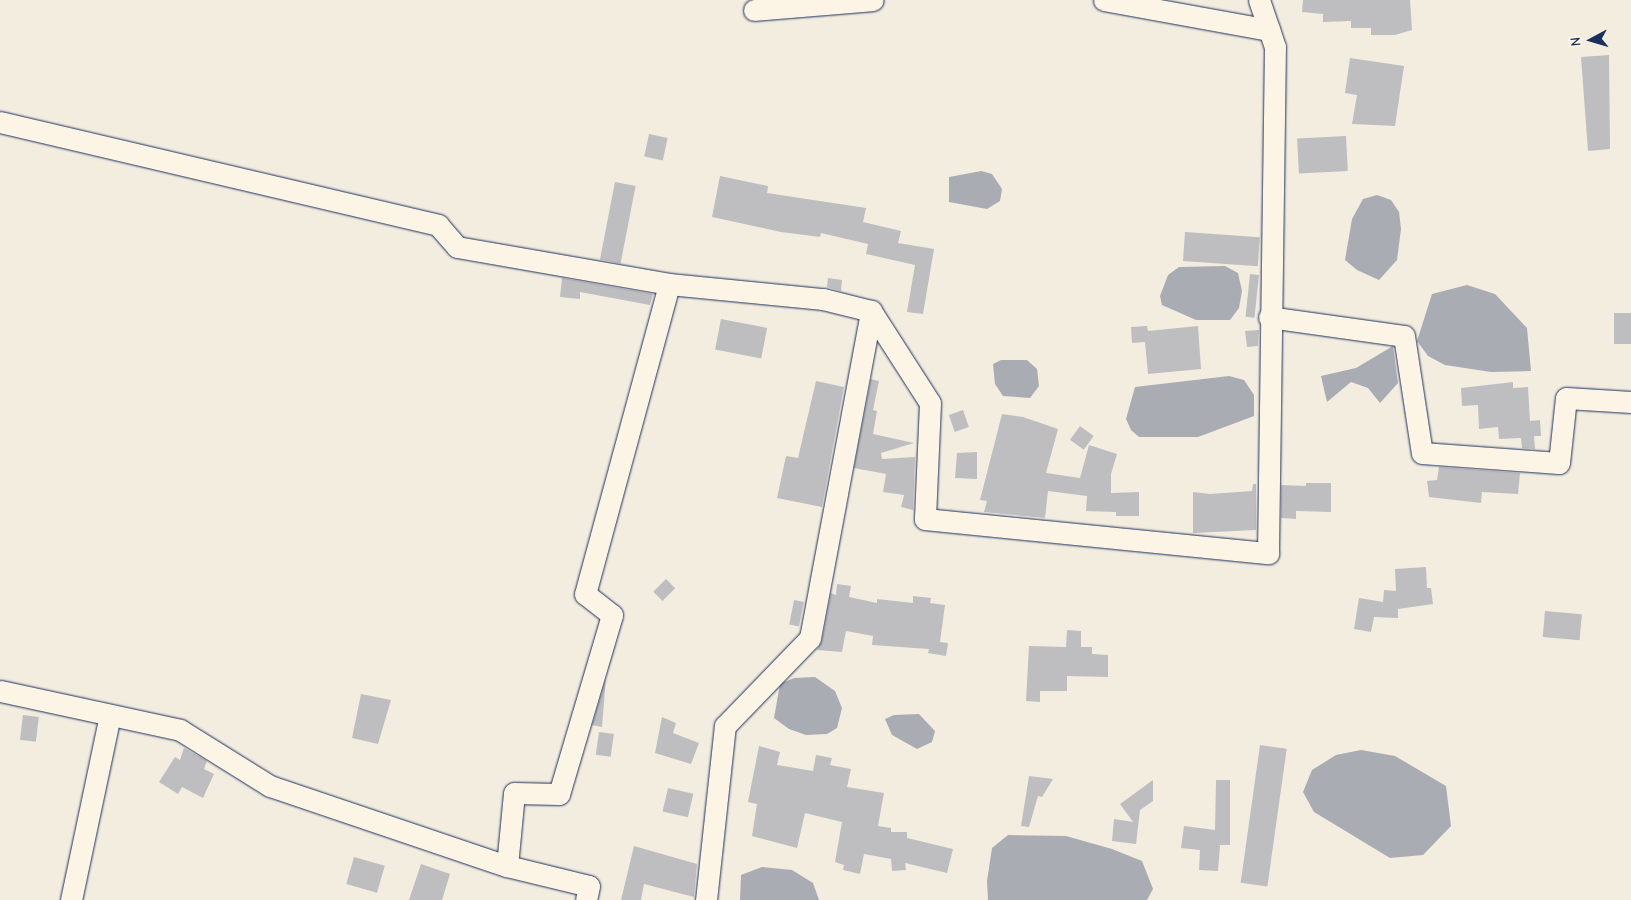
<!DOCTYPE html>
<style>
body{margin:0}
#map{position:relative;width:1631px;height:900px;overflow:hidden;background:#f3ede0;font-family:"Comic Neue",sans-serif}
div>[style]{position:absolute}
.water>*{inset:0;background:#a9acb3}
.building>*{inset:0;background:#bebec0;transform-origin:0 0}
.roads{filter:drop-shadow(0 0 1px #1b2f5e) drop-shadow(0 0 1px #1b2f5e)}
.minor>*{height:21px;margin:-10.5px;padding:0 10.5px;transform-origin:10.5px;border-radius:10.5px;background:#fcf5e5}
span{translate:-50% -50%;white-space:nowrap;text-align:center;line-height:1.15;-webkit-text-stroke:4.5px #fcf5e5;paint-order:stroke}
.north{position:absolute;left:1566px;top:15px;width:50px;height:50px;-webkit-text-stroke:4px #fcf5e5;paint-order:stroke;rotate:264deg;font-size:14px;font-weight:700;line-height:20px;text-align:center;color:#1b2f5e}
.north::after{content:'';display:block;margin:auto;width:18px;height:22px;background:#1b2f5e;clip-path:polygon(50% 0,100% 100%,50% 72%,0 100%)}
</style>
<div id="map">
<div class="water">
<div style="clip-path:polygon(981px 171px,992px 174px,1002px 189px,1000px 201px,987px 209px,949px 202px,949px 177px)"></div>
<div style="clip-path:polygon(1377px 195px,1391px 200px,1399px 212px,1401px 229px,1397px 260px,1379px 280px,1357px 270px,1345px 260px,1352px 219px,1363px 199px)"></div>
<div style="clip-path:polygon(1225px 266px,1238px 273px,1242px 291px,1239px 308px,1230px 320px,1196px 320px,1162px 305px,1160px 296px,1168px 275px,1179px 267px)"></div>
<div style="clip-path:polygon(1467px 285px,1495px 294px,1527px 328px,1531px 371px,1491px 372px,1445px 365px,1428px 356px,1417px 341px,1432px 294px)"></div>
<div style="clip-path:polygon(1393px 346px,1398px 383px,1380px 403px,1368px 388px,1351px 382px,1327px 402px,1321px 376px,1356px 368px)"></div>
<div style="clip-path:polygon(1001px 360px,1027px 360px,1037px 369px,1039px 386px,1030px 398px,1003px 396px,995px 384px,993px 364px)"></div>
<div style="clip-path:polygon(1229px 376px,1244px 380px,1254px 395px,1254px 416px,1198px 437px,1139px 437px,1131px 430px,1126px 419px,1135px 387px)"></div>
<div style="clip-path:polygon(815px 677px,835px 691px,842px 708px,837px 728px,827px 734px,806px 735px,789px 729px,774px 718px,780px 684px,794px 678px)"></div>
<div style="clip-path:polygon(919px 714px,935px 731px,932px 742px,917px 749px,892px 735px,885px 719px,894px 715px)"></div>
<div style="clip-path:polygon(1361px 750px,1395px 756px,1446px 786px,1451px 826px,1423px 855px,1390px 858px,1314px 812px,1303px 792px,1312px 770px,1336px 755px)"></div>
<div style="clip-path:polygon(1008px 835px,1066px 836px,1112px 849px,1142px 861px,1153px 889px,1147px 900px,988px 900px,987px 881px,992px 848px)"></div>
<div style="clip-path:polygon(762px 867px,792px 870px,813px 883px,819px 900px,740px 900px,741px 875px)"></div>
</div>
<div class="building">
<div style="clip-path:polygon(1303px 0,1410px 0,1412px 30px,1395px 35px,1371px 35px,1371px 28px,1351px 28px,1351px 21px,1323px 22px,1323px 14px,1302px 12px)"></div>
<div style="clip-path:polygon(1609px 55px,1610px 149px,1588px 151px,1581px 57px)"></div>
<div style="clip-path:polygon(1350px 58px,1404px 66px,1395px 126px,1352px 124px,1357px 95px,1345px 93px)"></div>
<div style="left:649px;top:134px;width:19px;height:23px;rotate:12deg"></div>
<div style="left:1346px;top:136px;width:35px;height:49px;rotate:87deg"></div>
<div style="clip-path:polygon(720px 176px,768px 186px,767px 193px,866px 208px,863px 222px,901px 231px,898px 243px,934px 249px,923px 314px,907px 312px,915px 265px,866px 254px,868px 244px,821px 233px,820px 237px,781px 232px,712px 217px)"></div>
<div style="left:615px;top:182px;width:21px;height:79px;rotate:11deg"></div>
<div style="left:1185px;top:232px;width:75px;height:29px;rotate:4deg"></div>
<div style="left:1250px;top:274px;width:9px;height:43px;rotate:6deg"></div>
<div style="clip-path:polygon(562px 278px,653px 294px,650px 305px,580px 292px,580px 299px,560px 297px)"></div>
<div style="clip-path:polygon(828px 278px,842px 280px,841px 291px,827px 287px)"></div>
<div style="left:1631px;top:313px;width:31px;height:17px;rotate:90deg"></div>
<div style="left:721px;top:319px;width:47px;height:31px;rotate:11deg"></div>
<div style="clip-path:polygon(1147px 326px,1148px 331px,1198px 326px,1201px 369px,1148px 374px,1145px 342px,1132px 343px,1131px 327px)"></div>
<div style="clip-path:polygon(1259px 330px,1258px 346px,1247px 347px,1245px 331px)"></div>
<div style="clip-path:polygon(871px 379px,879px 381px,873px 410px,877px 411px,873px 434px,914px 443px,881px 453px,882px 459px,915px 457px,913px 510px,901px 507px,904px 495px,883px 492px,886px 474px,854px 468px)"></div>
<div style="clip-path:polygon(816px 381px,844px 387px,822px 507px,777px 498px,786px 456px,798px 458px)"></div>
<div style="clip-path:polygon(1513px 382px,1513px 388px,1528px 387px,1530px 421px,1540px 420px,1541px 436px,1534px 436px,1535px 449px,1522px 448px,1521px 438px,1499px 439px,1498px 427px,1479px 429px,1478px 405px,1462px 406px,1461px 388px)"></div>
<div style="left:963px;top:410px;width:18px;height:15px;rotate:71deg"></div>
<div style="clip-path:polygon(1002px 414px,1023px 417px,1058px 429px,1046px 473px,1080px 478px,1089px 445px,1117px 454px,1111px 474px,1111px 493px,1139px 492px,1139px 516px,1116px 516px,1116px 512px,1086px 511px,1087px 496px,1048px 491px,1045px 518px,984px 512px,987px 501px,980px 500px)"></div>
<div style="left:1080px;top:426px;width:17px;height:17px;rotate:36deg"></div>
<div style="clip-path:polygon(977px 452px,977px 479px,955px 478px,957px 453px)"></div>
<div style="clip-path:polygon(1439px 467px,1520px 473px,1518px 494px,1482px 492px,1481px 503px,1429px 497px,1427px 481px,1437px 480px)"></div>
<div style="clip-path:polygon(1306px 483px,1331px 483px,1331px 512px,1296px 511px,1296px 519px,1281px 518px,1281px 485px,1306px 486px)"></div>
<div style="clip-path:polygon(1253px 484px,1256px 484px,1256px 530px,1193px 533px,1193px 492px,1210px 494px,1252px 491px)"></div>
<div style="clip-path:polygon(1426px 567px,1427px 588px,1431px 588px,1433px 604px,1398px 609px,1398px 618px,1374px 617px,1371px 632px,1354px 629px,1359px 598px,1383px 602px,1384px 590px,1396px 591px,1395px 569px)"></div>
<div style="left:666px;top:579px;width:13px;height:18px;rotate:45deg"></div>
<div style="clip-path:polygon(837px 584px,851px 586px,849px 597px,877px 603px,877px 599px,913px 603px,913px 596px,931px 598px,930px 603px,945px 605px,940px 642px,948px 643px,946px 656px,928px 653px,929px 649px,872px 645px,873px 636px,846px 631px,842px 652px,817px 650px,822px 640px,831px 593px,836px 595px)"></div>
<div style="left:794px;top:600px;width:10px;height:25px;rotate:11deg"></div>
<div style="left:1545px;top:611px;width:37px;height:26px;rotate:5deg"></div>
<div style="clip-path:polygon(1067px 630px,1081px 631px,1081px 647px,1092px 647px,1092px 654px,1108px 655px,1108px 677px,1067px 676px,1067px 691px,1040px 691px,1040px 702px,1026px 701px,1029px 646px,1066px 647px)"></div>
<div style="clip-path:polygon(606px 678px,602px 727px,592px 725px)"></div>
<div style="clip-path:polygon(361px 694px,391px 700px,378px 744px,352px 738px)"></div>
<div style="left:23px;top:715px;width:16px;height:25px;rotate:7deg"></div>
<div style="clip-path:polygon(662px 717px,676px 723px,673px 733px,699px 743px,691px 764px,655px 753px)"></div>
<div style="left:599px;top:732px;width:15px;height:23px;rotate:8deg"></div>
<div style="left:1260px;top:745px;width:27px;height:139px;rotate:8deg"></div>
<div style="clip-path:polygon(759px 746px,780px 752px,777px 765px,813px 771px,816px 755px,832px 758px,830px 765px,851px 769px,847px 787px,884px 793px,878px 826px,891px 828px,891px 832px,907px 832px,907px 838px,953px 849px,947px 873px,905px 863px,906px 870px,892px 871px,891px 859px,864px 854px,860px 874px,843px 870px,844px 865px,835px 862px,842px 822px,805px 813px,797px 848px,752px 836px,757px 804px,748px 802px)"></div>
<div style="clip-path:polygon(184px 748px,207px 761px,204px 769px,214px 774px,203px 798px,182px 787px,178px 794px,159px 782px,175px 757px,180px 760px)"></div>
<div style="clip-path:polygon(1029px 776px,1053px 779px,1042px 797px,1038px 796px,1029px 827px,1021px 826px)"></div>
<div style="clip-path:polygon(1153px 780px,1153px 801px,1140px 810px,1136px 844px,1112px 841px,1114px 819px,1133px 822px,1120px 804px)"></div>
<div style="clip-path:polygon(1216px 780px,1230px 780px,1230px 845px,1220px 845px,1218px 871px,1199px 870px,1200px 850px,1181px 848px,1184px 826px,1215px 830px)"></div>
<div style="left:668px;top:788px;width:26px;height:24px;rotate:13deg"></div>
<div style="clip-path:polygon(634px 846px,697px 864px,694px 897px,644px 884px,641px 900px,621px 900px)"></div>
<div style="left:354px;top:857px;width:32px;height:28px;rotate:16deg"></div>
<div style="clip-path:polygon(421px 864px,450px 874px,442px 900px,409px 900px)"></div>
</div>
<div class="roads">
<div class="minor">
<div style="left:1104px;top:0;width:168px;rotate:10.3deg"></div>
<div style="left:754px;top:10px;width:119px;rotate:-4.8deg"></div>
<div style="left:0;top:122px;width:450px;rotate:13.2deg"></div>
<div style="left:438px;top:225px;width:29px;rotate:49deg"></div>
<div style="left:457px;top:247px;width:215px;rotate:9.9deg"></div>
<div style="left:1269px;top:317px;width:136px;rotate:8deg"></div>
<div style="left:1404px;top:336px;width:118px;rotate:81.3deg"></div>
<div style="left:1422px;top:453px;width:137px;rotate:4.2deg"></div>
<div style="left:1559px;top:463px;width:65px;rotate:-83.9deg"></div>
<div style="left:1566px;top:398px;width:65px;rotate:3.5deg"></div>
<div style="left:0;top:691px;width:184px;rotate:12.2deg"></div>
<div style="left:180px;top:730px;width:106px;rotate:31.9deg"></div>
<div style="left:270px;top:786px;width:250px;rotate:18.7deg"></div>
<div style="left:507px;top:866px;width:84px;rotate:13.7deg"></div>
<div style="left:589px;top:886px;width:14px;rotate:102deg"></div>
<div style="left:507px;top:866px;width:73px;rotate:-84.5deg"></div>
<div style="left:514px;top:793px;width:45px;rotate:1.3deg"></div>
<div style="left:559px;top:794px;width:187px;rotate:-73.5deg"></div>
<div style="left:612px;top:615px;width:34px;rotate:-142deg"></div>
<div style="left:585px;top:594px;width:321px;rotate:-74.8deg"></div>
<div style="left:669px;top:284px;width:155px;rotate:5.6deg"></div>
<div style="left:823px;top:299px;width:49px;rotate:14deg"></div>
<div style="left:871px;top:311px;width:109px;rotate:57.3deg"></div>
<div style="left:930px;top:403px;width:116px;rotate:92.5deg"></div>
<div style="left:925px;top:519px;width:345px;rotate:5.7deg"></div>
<div style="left:1268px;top:553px;width:506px;rotate:-89.21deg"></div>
<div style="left:1275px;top:47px;width:50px;rotate:-108.8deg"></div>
<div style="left:71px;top:900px;width:189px;rotate:-78.1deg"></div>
<div style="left:706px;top:900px;width:175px;rotate:-83.8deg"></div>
<div style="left:725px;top:726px;width:122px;rotate:-46deg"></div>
<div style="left:810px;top:638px;width:333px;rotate:-79.4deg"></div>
</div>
</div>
<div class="north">N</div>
</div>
